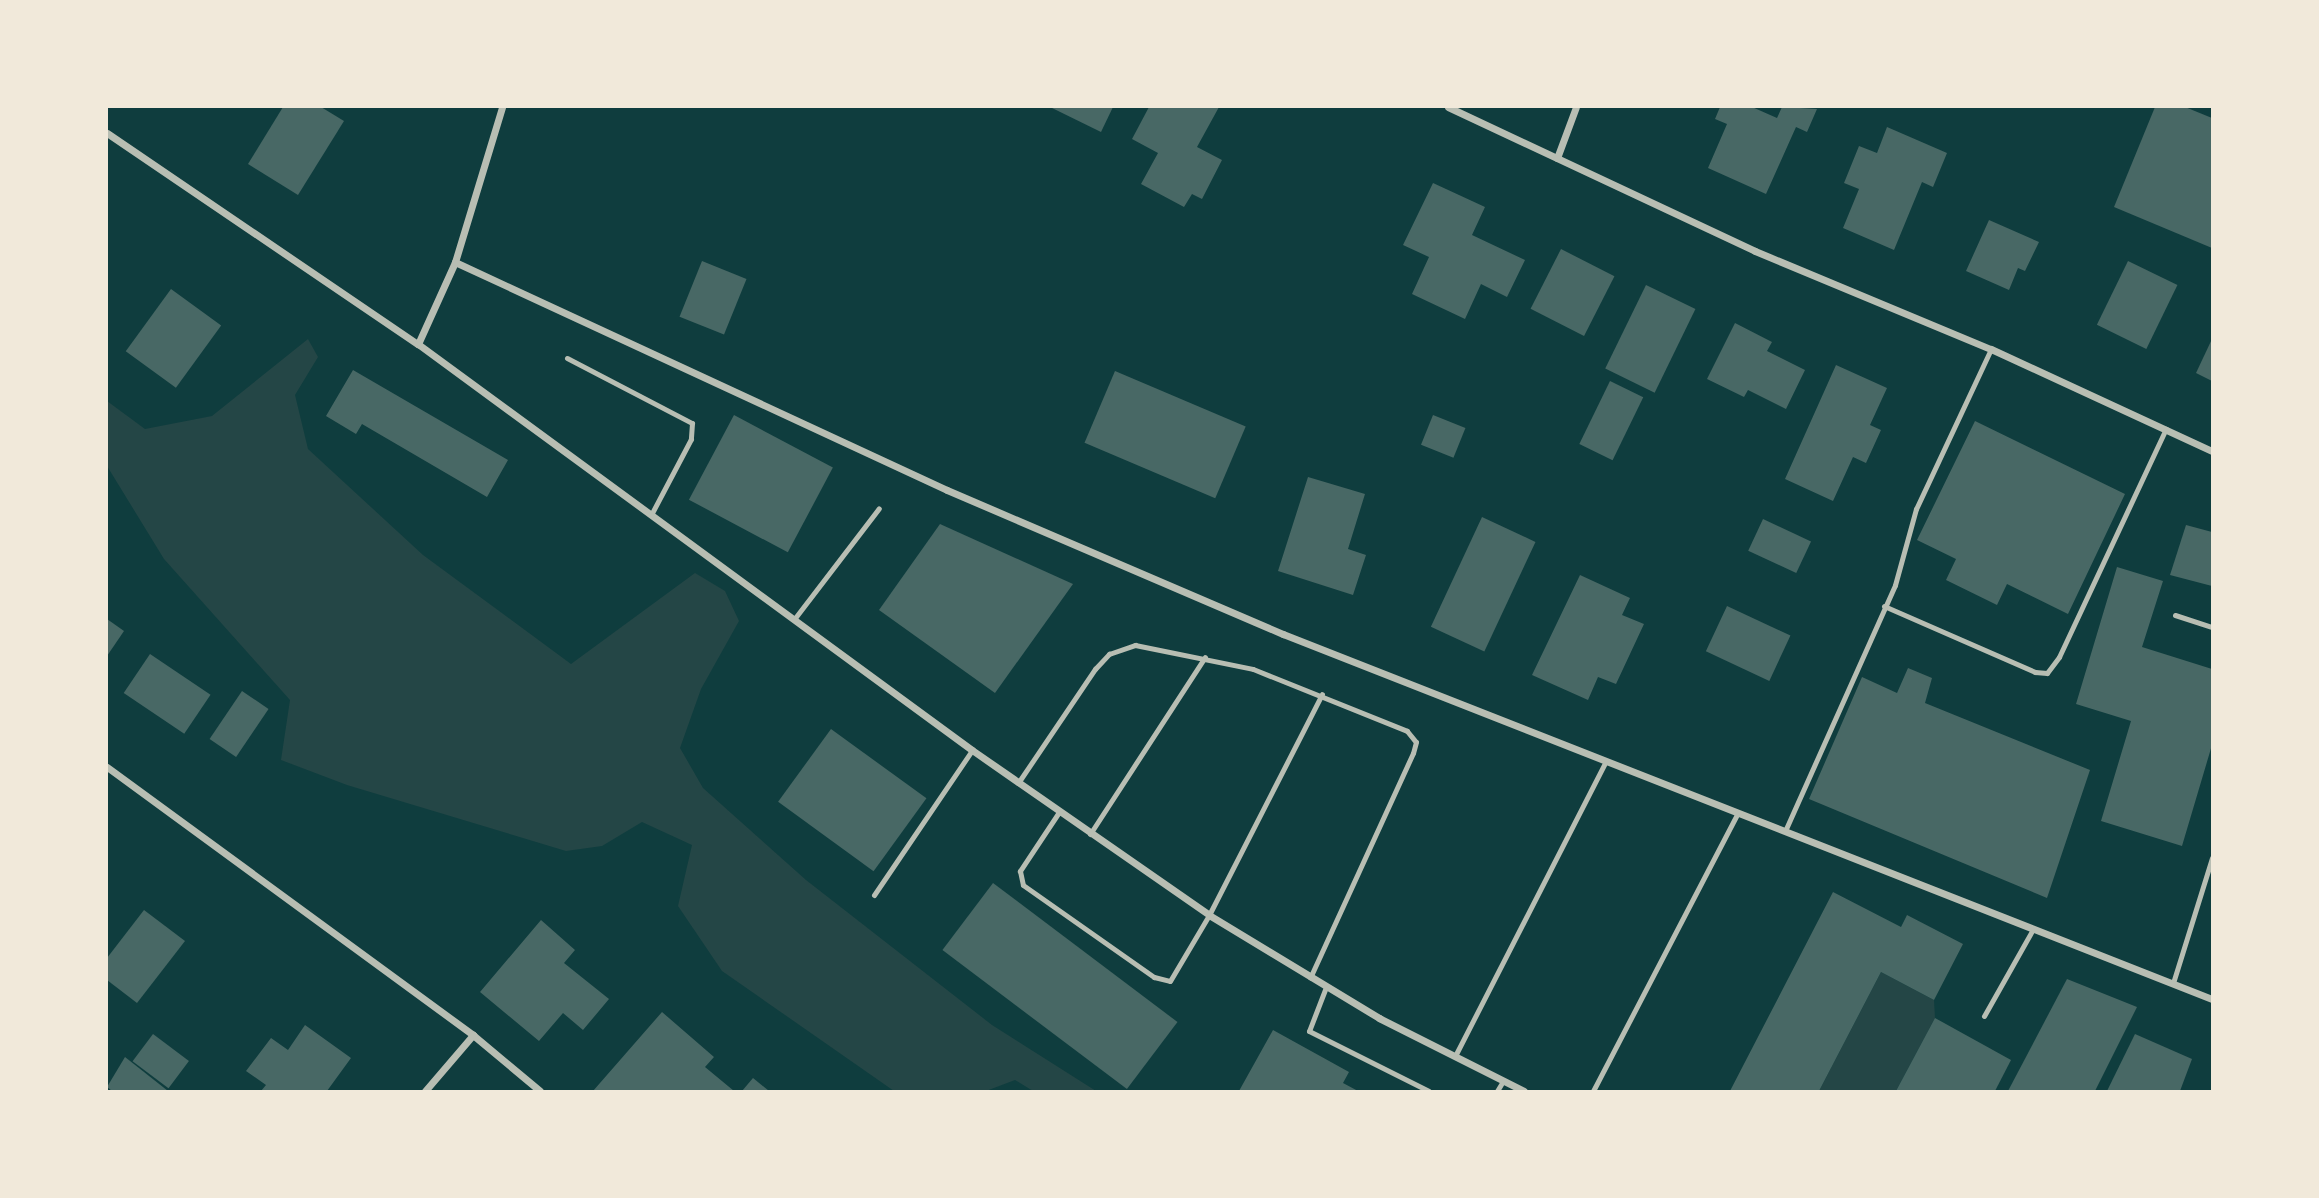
<!DOCTYPE html>
<style>
body{margin:0}
#map{position:relative;width:2319px;height:1198px;overflow:hidden;background:#0f3d3e;font-family:"Varela Round",sans-serif}
div>[style]{position:absolute}
.green>*{inset:0;background:#244646}
.building>*{inset:0;background:#486865;transform-origin:0 0}
.service>*{height:5px;margin:-2.5px;padding:0 2.5px;transform-origin:2.5px;border-radius:2.5px;background:#b8beb3}
.minor>*{height:7px;margin:-3.5px;padding:0 3.5px;transform-origin:3.5px;border-radius:3.5px;background:#b8beb3}
span{translate:-50% -50%;white-space:nowrap;text-align:center;line-height:1.15;-webkit-text-stroke:7px #f1e9da;paint-order:stroke}
.frame{position:absolute;inset:0;border:108px solid #f1e9da;pointer-events:none}
</style>
<div id="map">
<div class="green">
<div style="clip-path:polygon(308px 339px,318px 357px,295px 395px,308px 449px,423px 555px,571px 664px,695px 573px,725px 591px,739px 621px,701px 689px,680px 748px,703px 788px,806px 880px,992px 1025px,1096px 1091px,1033px 1091px,1015px 1080px,986px 1091px,894px 1091px,722px 971px,678px 906px,692px 845px,642px 822px,602px 846px,566px 851px,347px 785px,281px 760px,290px 700px,164px 559px,107px 466px,107px 401px,145px 429px,212px 416px)"></div>
<div style="clip-path:polygon(1881px 972px,1934px 1000px,1935px 1018px,1896px 1091px,1819px 1091px)"></div>
</div>
<div class="building">
<div style="clip-path:polygon(283px 107px,321px 107px,344px 121px,298px 195px,248px 164px)"></div>
<div style="clip-path:polygon(1050px 107px,1113px 107px,1101px 132px)"></div>
<div style="clip-path:polygon(1149px 107px,1219px 107px,1197px 147px,1222px 160px,1202px 199px,1192px 194px,1184px 207px,1141px 184px,1158px 153px,1132px 139px)"></div>
<div style="clip-path:polygon(1720px 107px,1752px 107px,1777px 118px,1782px 107px,1817px 109px,1807px 132px,1796px 127px,1766px 194px,1708px 168px,1727px 124px,1715px 119px)"></div>
<div style="clip-path:polygon(2155px 107px,2185px 107px,2212px 118px,2212px 248px,2114px 207px)"></div>
<div style="clip-path:polygon(1887px 127px,1947px 153px,1933px 187px,1922px 182px,1894px 250px,1843px 228px,1859px 189px,1844px 183px,1859px 146px,1877px 153px)"></div>
<div style="clip-path:polygon(1433px 183px,1485px 207px,1472px 235px,1525px 260px,1507px 297px,1481px 284px,1465px 319px,1412px 294px,1429px 257px,1403px 245px)"></div>
<div style="clip-path:polygon(1989px 220px,2039px 242px,2025px 271px,2018px 268px,2009px 290px,1966px 271px)"></div>
<div style="left:1561px;top:249px;width:60px;height:67px;rotate:27deg"></div>
<div style="left:702px;top:261px;width:48px;height:60px;rotate:22deg"></div>
<div style="left:2128px;top:261px;width:55px;height:71px;rotate:26deg"></div>
<div style="left:1646px;top:285px;width:55px;height:93px;rotate:26deg"></div>
<div style="left:171px;top:289px;width:62px;height:77px;rotate:36deg"></div>
<div style="clip-path:polygon(1735px 323px,1772px 342px,1767px 351px,1805px 370px,1786px 409px,1748px 390px,1744px 397px,1707px 379px)"></div>
<div style="clip-path:polygon(2212px 339px,2212px 381px,2196px 373px)"></div>
<div style="clip-path:polygon(1836px 365px,1887px 388px,1870px 425px,1881px 430px,1866px 463px,1853px 457px,1833px 501px,1785px 479px)"></div>
<div style="clip-path:polygon(353px 370px,508px 460px,487px 497px,362px 424px,356px 434px,326px 416px)"></div>
<div style="left:1115px;top:371px;width:142px;height:78px;rotate:23deg"></div>
<div style="left:1610px;top:381px;width:37px;height:70px;rotate:26deg"></div>
<div style="left:734px;top:415px;width:112px;height:96px;rotate:28deg"></div>
<div style="left:1433px;top:415px;width:35px;height:32px;rotate:22deg"></div>
<div style="clip-path:polygon(1975px 421px,2125px 494px,2068px 614px,2007px 584px,1997px 605px,1946px 580px,1956px 559px,1917px 540px)"></div>
<div style="clip-path:polygon(1308px 477px,1365px 494px,1348px 549px,1366px 555px,1353px 595px,1278px 571px)"></div>
<div style="left:1482px;top:517px;width:59px;height:121px;rotate:25deg"></div>
<div style="left:1763px;top:519px;width:53px;height:35px;rotate:25deg"></div>
<div style="clip-path:polygon(940px 524px,1073px 584px,995px 693px,879px 610px)"></div>
<div style="clip-path:polygon(2186px 525px,2212px 532px,2212px 586px,2170px 575px)"></div>
<div style="clip-path:polygon(2117px 567px,2163px 581px,2142px 647px,2212px 669px,2212px 745px,2182px 846px,2101px 821px,2131px 721px,2076px 704px)"></div>
<div style="clip-path:polygon(1580px 575px,1630px 598px,1622px 615px,1644px 624px,1616px 684px,1598px 677px,1588px 700px,1532px 675px)"></div>
<div style="left:1727px;top:606px;width:70px;height:50px;rotate:25deg"></div>
<div style="clip-path:polygon(107px 619px,124px 631px,107px 656px)"></div>
<div style="left:150px;top:654px;width:73px;height:47px;rotate:34deg"></div>
<div style="clip-path:polygon(1908px 668px,1932px 678px,1925px 703px,2090px 770px,2047px 898px,1809px 799px,1862px 677px,1897px 693px)"></div>
<div style="left:242px;top:691px;width:32px;height:58px;rotate:34deg"></div>
<div style="left:831px;top:729px;width:118px;height:90px;rotate:36deg"></div>
<div style="left:993px;top:883px;width:231px;height:84px;rotate:37deg"></div>
<div style="clip-path:polygon(1833px 892px,1901px 927px,1907px 915px,1963px 944px,1934px 1000px,1881px 972px,1819px 1091px,1730px 1091px)"></div>
<div style="clip-path:polygon(144px 910px,185px 941px,137px 1003px,107px 980px,107px 958px)"></div>
<div style="clip-path:polygon(541px 920px,575px 950px,564px 963px,609px 999px,583px 1030px,563px 1013px,539px 1041px,480px 992px)"></div>
<div style="clip-path:polygon(2067px 979px,2137px 1007px,2095px 1091px,2008px 1091px)"></div>
<div style="clip-path:polygon(662px 1012px,714px 1057px,705px 1067px,734px 1091px,593px 1091px)"></div>
<div style="clip-path:polygon(1935px 1018px,2011px 1060px,1995px 1091px,1896px 1091px)"></div>
<div style="clip-path:polygon(305px 1025px,351px 1058px,327px 1091px,261px 1091px,266px 1085px,246px 1071px,271px 1038px,288px 1050px)"></div>
<div style="clip-path:polygon(1273px 1030px,1349px 1072px,1343px 1083px,1358px 1091px,1239px 1091px)"></div>
<div style="left:153px;top:1034px;width:45px;height:34px;rotate:37deg"></div>
<div style="clip-path:polygon(2135px 1034px,2192px 1059px,2180px 1091px,2107px 1091px)"></div>
<div style="clip-path:polygon(125px 1057px,168px 1091px,112px 1091px,107px 1087px)"></div>
<div style="clip-path:polygon(753px 1078px,769px 1091px,742px 1091px)"></div>
</div>
<div class="service">
<div style="left:567px;top:358px;width:141px;rotate:27.5deg"></div>
<div style="left:692px;top:423px;width:16px;rotate:94deg"></div>
<div style="left:691px;top:439px;width:84px;rotate:117.8deg"></div>
<div style="left:1884px;top:606px;width:165px;rotate:23.6deg"></div>
<div style="left:2035px;top:672px;width:12px;rotate:5deg"></div>
<div style="left:2047px;top:673px;width:20px;rotate:-53deg"></div>
<div style="left:2059px;top:657px;width:252px;rotate:-64.9deg"></div>
<div style="left:2175px;top:615px;width:39px;rotate:18deg"></div>
<div style="left:795px;top:618px;width:138px;rotate:-52.6deg"></div>
<div style="left:1018px;top:783px;width:138px;rotate:-56deg"></div>
<div style="left:1095px;top:669px;width:21px;rotate:-47deg"></div>
<div style="left:1109px;top:654px;width:28px;rotate:-19deg"></div>
<div style="left:1135px;top:645px;width:120px;rotate:11.5deg"></div>
<div style="left:1253px;top:669px;width:166px;rotate:21.9deg"></div>
<div style="left:1407px;top:731px;width:14px;rotate:51deg"></div>
<div style="left:1416px;top:742px;width:11px;rotate:105deg"></div>
<div style="left:1413px;top:753px;width:247px;rotate:114.6deg"></div>
<div style="left:1059px;top:812px;width:71px;rotate:123.5deg"></div>
<div style="left:1020px;top:871px;width:14px;rotate:78deg"></div>
<div style="left:1023px;top:885px;width:160px;rotate:35.1deg"></div>
<div style="left:1154px;top:977px;width:16px;rotate:14deg"></div>
<div style="left:1170px;top:981px;width:77px;rotate:-59.4deg"></div>
<div style="left:1209px;top:915px;width:248px;rotate:-62.9deg"></div>
<div style="left:1785px;top:831px;width:269px;rotate:-65.9deg"></div>
<div style="left:1895px;top:585px;width:79px;rotate:-74.6deg"></div>
<div style="left:1916px;top:509px;width:177px;rotate:-64.9deg"></div>
<div style="left:1090px;top:834px;width:211px;rotate:-57deg"></div>
<div style="left:874px;top:895px;width:175px;rotate:-55.9deg"></div>
<div style="left:2173px;top:983px;width:131px;rotate:-72.7deg"></div>
<div style="left:1326px;top:987px;width:47px;rotate:111.1deg"></div>
<div style="left:1309px;top:1031px;width:134px;rotate:26.6deg"></div>
<div style="left:1984px;top:1016px;width:100px;rotate:-60.6deg"></div>
<div style="left:1455px;top:1056px;width:331px;rotate:-62.9deg"></div>
<div style="left:1497px;top:1091px;width:12px;rotate:-59deg"></div>
<div style="left:1593px;top:1091px;width:314px;rotate:-62.5deg"></div>
</div>
<div class="minor">
<div style="left:1448px;top:107px;width:339px;rotate:25.1deg"></div>
<div style="left:1755px;top:251px;width:256px;rotate:22.6deg"></div>
<div style="left:1991px;top:349px;width:243px;rotate:24.8deg"></div>
<div style="left:107px;top:133px;width:376px;rotate:34.2deg"></div>
<div style="left:418px;top:344px;width:687px;rotate:36.24deg"></div>
<div style="left:972px;top:750px;width:289px;rotate:34.8deg"></div>
<div style="left:1209px;top:915px;width:199px;rotate:31.2deg"></div>
<div style="left:1379px;top:1018px;width:162px;rotate:26.7deg"></div>
<div style="left:1557px;top:158px;width:54px;rotate:-69.6deg"></div>
<div style="left:455px;top:262px;width:542px;rotate:24.86deg"></div>
<div style="left:947px;top:490px;width:366px;rotate:23.2deg"></div>
<div style="left:1283px;top:634px;width:998px;rotate:21.45deg"></div>
<div style="left:418px;top:344px;width:90px;rotate:-65.7deg"></div>
<div style="left:455px;top:262px;width:162px;rotate:-73.1deg"></div>
<div style="left:107px;top:767px;width:454px;rotate:36.2deg"></div>
<div style="left:473px;top:1035px;width:87px;rotate:39.9deg"></div>
<div style="left:425px;top:1091px;width:74px;rotate:-49.4deg"></div>
</div>
<div class="frame"></div>
</div>
